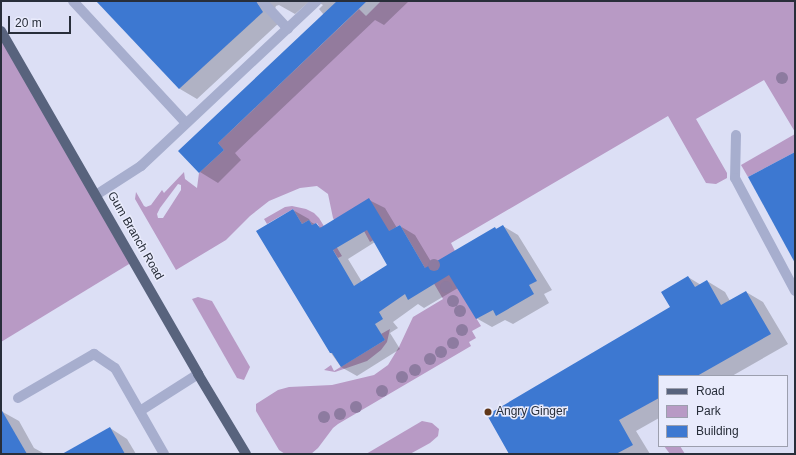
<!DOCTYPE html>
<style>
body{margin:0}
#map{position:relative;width:796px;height:455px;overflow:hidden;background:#dcdff5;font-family:Helvetica,sans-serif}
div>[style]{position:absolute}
.green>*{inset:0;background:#b89ac5}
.shadow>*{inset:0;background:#0003}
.building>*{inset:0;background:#3d78d1}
.lane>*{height:10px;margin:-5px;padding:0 5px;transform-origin:5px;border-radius:5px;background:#a7aece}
.primary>*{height:10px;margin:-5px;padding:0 5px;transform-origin:5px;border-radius:5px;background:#58637d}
.trees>*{width:12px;height:12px;margin:-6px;border-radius:50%;background:#8d7ba0}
.dots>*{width:11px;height:11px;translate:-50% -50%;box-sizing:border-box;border:2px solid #e9ebfc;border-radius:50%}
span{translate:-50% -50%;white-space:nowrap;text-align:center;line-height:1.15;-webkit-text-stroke:3px #e9ebfc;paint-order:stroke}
.street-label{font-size:12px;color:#282e3a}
.poi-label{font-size:12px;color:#282e3a}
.left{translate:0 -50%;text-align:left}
.frame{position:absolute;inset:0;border:2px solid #282e3a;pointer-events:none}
.legend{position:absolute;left:658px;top:375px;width:130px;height:72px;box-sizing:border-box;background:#e9ebfc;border:1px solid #9c9fae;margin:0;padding:5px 7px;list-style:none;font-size:12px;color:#282e3a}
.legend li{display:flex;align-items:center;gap:8px;height:20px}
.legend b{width:20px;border:1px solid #9c9fae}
.scale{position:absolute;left:8px;top:16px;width:63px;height:18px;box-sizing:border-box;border:2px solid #282e3a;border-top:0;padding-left:5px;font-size:12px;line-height:14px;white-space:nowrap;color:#282e3a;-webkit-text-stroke:3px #e9ebfc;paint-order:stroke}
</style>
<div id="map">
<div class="green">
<div style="clip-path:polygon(evenodd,381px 1px,795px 1px,795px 132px,764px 80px,696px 119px,727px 173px,727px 178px,716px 184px,706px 183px,668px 116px,451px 243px,455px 251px,448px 272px,481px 326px,472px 331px,476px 338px,469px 342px,471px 346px,338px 424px,333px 428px,318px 448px,311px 454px,285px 454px,279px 450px,256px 411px,256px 404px,278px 390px,289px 387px,332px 385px,374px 375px,388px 365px,399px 347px,413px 317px,443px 299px,400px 225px,370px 242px,364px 231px,347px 241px,333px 218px,328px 194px,317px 186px,300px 188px,269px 201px,250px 216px,226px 240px,176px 270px,135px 199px,136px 192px,144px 206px,146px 207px,151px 205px,162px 190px,164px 193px,184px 172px,185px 179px,197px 188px,199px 173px,224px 150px,218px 143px,359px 9px,366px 16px,381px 1px,178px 184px,181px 185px,181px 190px,163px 218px,158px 218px,157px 214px,160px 208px,178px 184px)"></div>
<div style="clip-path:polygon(1px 33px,134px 261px,1px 342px)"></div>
<div style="clip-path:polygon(795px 134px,795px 152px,748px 177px,741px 165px)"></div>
<div style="clip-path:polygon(292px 206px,306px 209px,314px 213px,319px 218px,342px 256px,338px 258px,317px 223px,312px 225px,309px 220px,302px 224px,293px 209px,267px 224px,264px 219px,285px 207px)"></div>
<div style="clip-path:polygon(198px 297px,212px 301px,250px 367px,244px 380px,237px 378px,192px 299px)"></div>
<div style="clip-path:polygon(390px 329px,387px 342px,381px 350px,367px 361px,335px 372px,324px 370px,331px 365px,334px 371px,385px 340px,381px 334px)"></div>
<div style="clip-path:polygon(422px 421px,432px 423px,439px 429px,438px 436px,430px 443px,410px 454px,366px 454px)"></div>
<div style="clip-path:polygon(664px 446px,680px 446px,685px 454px,670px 454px)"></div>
</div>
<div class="shadow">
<div style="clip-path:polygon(97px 1px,310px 1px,295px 14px,279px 5px,276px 6px,273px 14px,280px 22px,197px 99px,180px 89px)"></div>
<div style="clip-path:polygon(316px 1px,409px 1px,384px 25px,375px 20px,235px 153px,241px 160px,218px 183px,200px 172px,179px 151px,324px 15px,319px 9px,323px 5px)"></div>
<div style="clip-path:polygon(evenodd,369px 200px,385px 208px,397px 228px,400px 226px,415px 235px,433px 265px,495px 228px,497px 229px,503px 226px,518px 235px,552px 290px,544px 294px,549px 303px,513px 324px,505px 320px,492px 327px,476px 318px,458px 288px,424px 308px,418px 304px,393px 322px,398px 328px,390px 333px,400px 349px,357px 376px,341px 367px,331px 353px,293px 210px,309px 219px,311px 222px,322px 228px,369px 200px,375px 242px,389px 265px,362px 282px,348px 259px,375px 242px)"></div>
<div style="clip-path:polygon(688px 277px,701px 285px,707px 281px,725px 292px,730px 301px,746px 292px,763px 302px,788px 344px,732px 376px,659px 376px,659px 418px,636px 431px,650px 454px,510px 454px,672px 308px)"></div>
<div style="clip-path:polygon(1px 411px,19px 421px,34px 448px,45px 454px,1px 454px)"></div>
<div style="clip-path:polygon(110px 428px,127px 439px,136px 454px,64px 454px)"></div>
</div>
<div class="building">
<div style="clip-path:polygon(96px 1px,256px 1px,263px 12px,179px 89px)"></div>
<div style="clip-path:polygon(337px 1px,367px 1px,218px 143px,224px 150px,199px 173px,178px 151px)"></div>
<div style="clip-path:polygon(795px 152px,795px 263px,748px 177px)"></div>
<div style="clip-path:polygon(evenodd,369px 198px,389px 231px,400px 225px,425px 268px,495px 227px,496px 229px,503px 225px,537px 281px,529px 285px,534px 294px,496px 316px,493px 310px,476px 319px,449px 275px,408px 300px,405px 294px,379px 312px,383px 319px,375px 324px,385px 340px,341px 367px,332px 353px,330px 353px,256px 231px,293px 209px,302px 224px,309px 220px,312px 225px,316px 223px,320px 228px,369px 198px,367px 230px,387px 265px,354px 286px,333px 250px,367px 230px)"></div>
<div style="clip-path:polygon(688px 276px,695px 287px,707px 280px,721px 305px,746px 291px,771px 334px,697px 376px,659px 376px,659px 398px,619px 420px,633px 445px,616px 454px,509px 454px,487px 415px,670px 307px,661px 292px)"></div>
<div style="clip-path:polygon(1px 409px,27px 454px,1px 454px)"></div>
<div style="clip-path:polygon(110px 427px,125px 454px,62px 454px)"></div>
</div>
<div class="lane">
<div style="left:73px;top:1px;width:166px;rotate:47.2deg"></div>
<div style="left:262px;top:1px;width:38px;rotate:47deg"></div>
<div style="left:736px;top:135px;width:43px;rotate:91.3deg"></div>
<div style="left:735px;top:178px;width:128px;rotate:62deg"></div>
<div style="left:96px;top:195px;width:54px;rotate:-32.8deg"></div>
<div style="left:141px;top:166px;width:241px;rotate:-43.2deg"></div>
<div style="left:18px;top:398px;width:88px;rotate:-30.1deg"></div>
<div style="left:94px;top:354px;width:25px;rotate:34deg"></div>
<div style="left:115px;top:368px;width:99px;rotate:60.3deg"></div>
<div style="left:140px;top:411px;width:69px;rotate:-32.5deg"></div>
</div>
<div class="primary">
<div style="left:1px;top:31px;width:396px;rotate:60.1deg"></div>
<div style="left:198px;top:374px;width:93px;rotate:59deg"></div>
</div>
<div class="trees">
<div style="left:782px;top:78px"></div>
<div style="left:434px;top:265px"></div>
<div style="left:446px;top:287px"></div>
<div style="left:453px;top:301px"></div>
<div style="left:460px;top:311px"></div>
<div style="left:462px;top:330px"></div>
<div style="left:453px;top:343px"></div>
<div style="left:441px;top:352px"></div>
<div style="left:430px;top:359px"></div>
<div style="left:415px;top:370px"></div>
<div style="left:402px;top:377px"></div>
<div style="left:382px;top:391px"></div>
<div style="left:356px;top:407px"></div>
<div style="left:340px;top:414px"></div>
<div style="left:324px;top:417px"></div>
</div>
<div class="dots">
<div style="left:488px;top:412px;background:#603719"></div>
</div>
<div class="street-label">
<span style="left:135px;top:236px;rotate:60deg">Gum Branch Road</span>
</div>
<div class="poi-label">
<span class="left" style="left:496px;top:412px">Angry Ginger</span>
</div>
<div class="frame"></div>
<ul class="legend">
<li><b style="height:5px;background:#58637d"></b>Road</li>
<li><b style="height:11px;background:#b89ac5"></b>Park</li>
<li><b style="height:11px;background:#3d78d1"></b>Building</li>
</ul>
<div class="scale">20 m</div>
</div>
